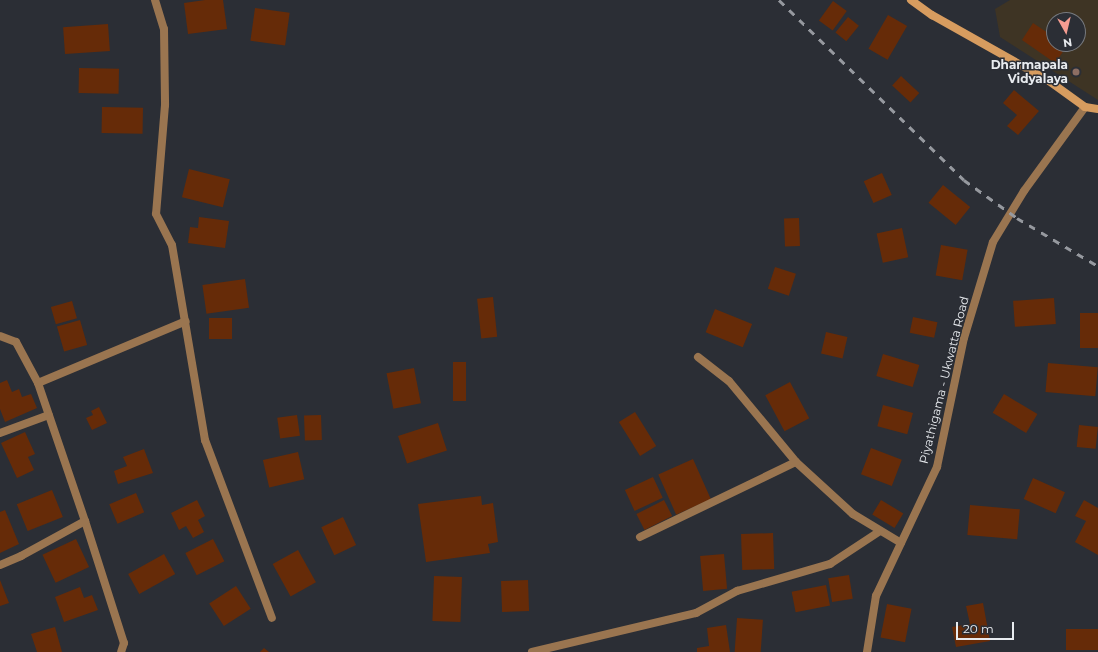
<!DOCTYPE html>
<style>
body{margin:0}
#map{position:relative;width:1098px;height:652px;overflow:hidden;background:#2b2e35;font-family:Montserrat,sans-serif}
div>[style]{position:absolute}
.education>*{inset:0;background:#3e3424}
.building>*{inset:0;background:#662b08;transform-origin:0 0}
.minor>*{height:8px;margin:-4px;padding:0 4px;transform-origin:4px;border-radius:4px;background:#9a7550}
.tertiary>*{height:8px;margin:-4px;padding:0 4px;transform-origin:4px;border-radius:4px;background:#9a7550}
.secondary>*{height:8px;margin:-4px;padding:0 4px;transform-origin:4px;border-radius:4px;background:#d79c5f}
.rail>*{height:3px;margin-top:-1.5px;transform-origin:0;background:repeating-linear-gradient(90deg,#96999f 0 7px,transparent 0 14px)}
.dots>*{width:11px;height:11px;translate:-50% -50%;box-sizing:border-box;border:2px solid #2b2e35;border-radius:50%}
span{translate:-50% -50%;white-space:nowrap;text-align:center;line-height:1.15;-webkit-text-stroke:3px #2b2e35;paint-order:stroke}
.poi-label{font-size:12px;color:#e8ebef;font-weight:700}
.right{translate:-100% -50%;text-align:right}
.street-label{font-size:12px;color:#e8ebef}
.north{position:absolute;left:1046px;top:12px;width:40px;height:40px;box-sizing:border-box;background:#2b2e35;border:1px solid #777a7f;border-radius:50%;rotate:172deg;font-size:11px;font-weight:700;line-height:16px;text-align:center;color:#e8ebef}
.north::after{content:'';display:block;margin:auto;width:14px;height:18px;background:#f59c91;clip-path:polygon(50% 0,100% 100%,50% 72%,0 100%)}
.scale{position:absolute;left:956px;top:622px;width:58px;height:18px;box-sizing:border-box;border:2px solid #e8ebef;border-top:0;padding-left:5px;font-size:12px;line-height:14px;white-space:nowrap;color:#e8ebef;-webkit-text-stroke:3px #2b2e35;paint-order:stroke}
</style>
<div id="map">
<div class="education">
<div style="clip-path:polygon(evenodd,1010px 0,1098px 0,1098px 100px,1000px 37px,995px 9px,1010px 0,1054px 20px,1078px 20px,1078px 44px,1054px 44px,1054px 20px)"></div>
</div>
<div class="building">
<div style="clip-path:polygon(205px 0,223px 0,227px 29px,188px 34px,184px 3px)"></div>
<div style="left:833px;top:1px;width:17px;height:24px;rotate:36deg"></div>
<div style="left:255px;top:8px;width:35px;height:33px;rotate:8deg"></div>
<div style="left:888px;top:15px;width:22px;height:39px;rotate:30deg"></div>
<div style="left:848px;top:17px;width:14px;height:20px;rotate:39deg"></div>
<div style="clip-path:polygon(1033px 23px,1054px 37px,1054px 44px,1064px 44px,1067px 46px,1055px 63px,1022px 40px)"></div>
<div style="left:108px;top:24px;width:27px;height:45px;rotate:86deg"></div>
<div style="left:79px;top:68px;width:40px;height:25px;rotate:1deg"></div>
<div style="left:901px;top:76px;width:25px;height:13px;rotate:43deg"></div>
<div style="clip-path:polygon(1014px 90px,1039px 111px,1018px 135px,1007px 126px,1017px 115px,1003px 103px)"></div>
<div style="left:102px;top:107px;width:41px;height:26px;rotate:1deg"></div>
<div style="left:189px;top:169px;width:42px;height:29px;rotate:14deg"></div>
<div style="left:882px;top:173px;width:24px;height:20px;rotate:66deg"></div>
<div style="left:943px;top:185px;width:35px;height:23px;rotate:39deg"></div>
<div style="clip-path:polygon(199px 217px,229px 221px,225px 248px,188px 243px,190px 227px,198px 228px)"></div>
<div style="left:799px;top:218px;width:28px;height:15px;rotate:88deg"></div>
<div style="left:902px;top:228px;width:30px;height:26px;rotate:78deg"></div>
<div style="left:941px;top:245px;width:27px;height:31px;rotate:10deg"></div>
<div style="left:775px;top:267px;width:22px;height:23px;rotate:18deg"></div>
<div style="left:245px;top:279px;width:29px;height:43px;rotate:82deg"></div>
<div style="left:493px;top:297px;width:40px;height:16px;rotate:84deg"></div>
<div style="left:1054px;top:298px;width:26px;height:41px;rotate:86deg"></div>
<div style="left:72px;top:301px;width:18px;height:22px;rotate:74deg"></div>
<div style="left:715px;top:309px;width:40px;height:25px;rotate:22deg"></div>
<div style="left:1098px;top:313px;width:35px;height:18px;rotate:90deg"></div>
<div style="left:913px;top:317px;width:25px;height:16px;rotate:12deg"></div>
<div style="left:209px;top:318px;width:23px;height:21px"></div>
<div style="left:80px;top:320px;width:26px;height:24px;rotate:74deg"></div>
<div style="left:826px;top:332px;width:22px;height:22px;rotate:13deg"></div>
<div style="left:883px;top:354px;width:38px;height:23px;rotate:17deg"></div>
<div style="left:453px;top:362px;width:13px;height:39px"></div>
<div style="left:1048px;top:363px;width:50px;height:29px;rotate:5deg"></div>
<div style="left:414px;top:368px;width:36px;height:28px;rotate:79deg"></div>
<div style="clip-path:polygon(7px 380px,12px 392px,19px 389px,22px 397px,31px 394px,37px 408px,5px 422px,0 409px,0 383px)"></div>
<div style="left:790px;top:382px;width:41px;height:28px;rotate:62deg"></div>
<div style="left:1004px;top:394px;width:39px;height:22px;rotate:31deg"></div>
<div style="left:883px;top:405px;width:31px;height:22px;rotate:15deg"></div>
<div style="clip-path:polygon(99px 407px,107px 423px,92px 430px,86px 418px,93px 415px,91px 411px)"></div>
<div style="left:635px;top:412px;width:40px;height:19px;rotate:58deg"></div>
<div style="left:297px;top:415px;width:21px;height:20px;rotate:82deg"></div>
<div style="left:321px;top:415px;width:25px;height:17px;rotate:88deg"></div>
<div style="left:438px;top:423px;width:29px;height:42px;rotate:72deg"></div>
<div style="left:1079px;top:425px;width:19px;height:22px;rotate:6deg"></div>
<div style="clip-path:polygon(25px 432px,35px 454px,28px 457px,34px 470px,17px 478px,1px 443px)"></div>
<div style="left:871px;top:448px;width:33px;height:28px;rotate:21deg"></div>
<div style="clip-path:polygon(144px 449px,153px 473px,118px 484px,114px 471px,127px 466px,123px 457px)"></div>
<div style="left:298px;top:452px;width:28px;height:36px;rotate:77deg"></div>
<div style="left:693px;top:459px;width:44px;height:38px;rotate:66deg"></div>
<div style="left:653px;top:477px;width:23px;height:31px;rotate:65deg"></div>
<div style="left:1033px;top:478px;width:35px;height:23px;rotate:24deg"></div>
<div style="left:52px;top:490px;width:29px;height:38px;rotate:68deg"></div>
<div style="left:136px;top:493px;width:21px;height:29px;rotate:67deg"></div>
<div style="clip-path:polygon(481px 496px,482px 505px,493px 503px,498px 542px,488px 544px,490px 553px,426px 562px,418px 504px)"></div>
<div style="clip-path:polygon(197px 500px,205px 516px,198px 520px,204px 532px,193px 538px,186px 526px,179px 530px,171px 513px)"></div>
<div style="left:664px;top:500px;width:18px;height:31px;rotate:63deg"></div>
<div style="left:881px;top:500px;width:26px;height:17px;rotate:31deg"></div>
<div style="clip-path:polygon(1084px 500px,1098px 508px,1098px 555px,1075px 542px,1086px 521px,1075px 516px)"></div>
<div style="left:970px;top:505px;width:50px;height:30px;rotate:5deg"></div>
<div style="clip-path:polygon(5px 510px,19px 544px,0 553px,0 512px)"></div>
<div style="left:343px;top:517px;width:31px;height:24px;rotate:65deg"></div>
<div style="left:773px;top:533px;width:36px;height:32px;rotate:88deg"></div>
<div style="left:76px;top:539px;width:31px;height:37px;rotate:65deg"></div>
<div style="left:213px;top:539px;width:25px;height:31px;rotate:63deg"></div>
<div style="left:298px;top:550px;width:37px;height:29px;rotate:61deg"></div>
<div style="left:164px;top:554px;width:23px;height:41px;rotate:61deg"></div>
<div style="left:724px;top:554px;width:35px;height:24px;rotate:85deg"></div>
<div style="left:849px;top:575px;width:24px;height:21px;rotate:81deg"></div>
<div style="left:434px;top:576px;width:28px;height:45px;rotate:2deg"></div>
<div style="clip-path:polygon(0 580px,9px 603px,0 606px)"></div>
<div style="left:528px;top:580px;width:31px;height:27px;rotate:88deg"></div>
<div style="left:826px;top:585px;width:21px;height:35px;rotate:79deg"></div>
<div style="left:236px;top:586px;width:27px;height:32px;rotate:57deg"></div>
<div style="clip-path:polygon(80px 587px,84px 598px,92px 595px,98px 610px,64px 622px,55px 597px)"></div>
<div style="clip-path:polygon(983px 603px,990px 641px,956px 647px,952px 627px,970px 624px,966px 606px)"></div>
<div style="left:887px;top:604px;width:25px;height:34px;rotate:11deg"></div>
<div style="left:737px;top:618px;width:26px;height:34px;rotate:4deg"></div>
<div style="clip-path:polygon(726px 625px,730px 652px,697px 652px,697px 648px,709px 646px,707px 628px)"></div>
<div style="clip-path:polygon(55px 627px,62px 652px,37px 652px,31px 634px)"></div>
<div style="left:1098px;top:629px;width:21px;height:32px;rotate:90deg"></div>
<div style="clip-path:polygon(264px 648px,269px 652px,260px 652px)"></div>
</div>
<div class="minor">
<div style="left:155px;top:0;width:30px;rotate:73deg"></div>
<div style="left:164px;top:29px;width:76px;rotate:89.2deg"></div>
<div style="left:165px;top:105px;width:109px;rotate:94.7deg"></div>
<div style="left:156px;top:214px;width:35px;rotate:63deg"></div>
<div style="left:172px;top:245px;width:198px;rotate:80.4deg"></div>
<div style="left:205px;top:440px;width:190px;rotate:69.4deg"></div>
<div style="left:0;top:336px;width:17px;rotate:21deg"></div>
<div style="left:16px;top:342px;width:47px;rotate:61.8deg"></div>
<div style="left:38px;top:383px;width:146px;rotate:71.2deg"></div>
<div style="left:85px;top:521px;width:128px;rotate:72.3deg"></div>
<div style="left:124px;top:643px;width:9px;rotate:108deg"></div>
<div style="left:698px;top:357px;width:39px;rotate:38deg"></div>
<div style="left:729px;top:381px;width:105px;rotate:50.4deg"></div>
<div style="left:796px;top:462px;width:77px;rotate:42.4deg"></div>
<div style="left:853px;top:514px;width:56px;rotate:31.1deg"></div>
<div style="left:38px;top:383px;width:160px;rotate:-22.7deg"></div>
<div style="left:0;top:433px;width:52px;rotate:-20.2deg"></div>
<div style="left:640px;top:537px;width:173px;rotate:-25.7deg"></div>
<div style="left:0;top:565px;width:23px;rotate:-23deg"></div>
<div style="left:21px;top:556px;width:73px;rotate:-28.7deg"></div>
<div style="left:532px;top:652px;width:169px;rotate:-13.4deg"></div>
<div style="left:696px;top:613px;width:47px;rotate:-28.2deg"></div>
<div style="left:737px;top:591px;width:97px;rotate:-16.2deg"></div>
<div style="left:830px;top:564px;width:60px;rotate:-33.4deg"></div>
</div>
<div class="tertiary">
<div style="left:867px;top:652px;width:57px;rotate:-80.9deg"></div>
<div style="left:876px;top:596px;width:143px;rotate:-64.7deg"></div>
<div style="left:937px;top:467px;width:132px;rotate:-78.2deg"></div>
<div style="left:964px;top:338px;width:100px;rotate:-73.2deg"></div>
<div style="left:993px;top:242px;width:60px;rotate:-58.7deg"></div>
<div style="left:1024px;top:191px;width:104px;rotate:-54deg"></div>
</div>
<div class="secondary">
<div style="left:911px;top:0;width:26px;rotate:36deg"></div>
<div style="left:932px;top:15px;width:134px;rotate:29.4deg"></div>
<div style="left:1049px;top:81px;width:44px;rotate:35.8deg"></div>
<div style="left:1085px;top:107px;width:13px;rotate:9deg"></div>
</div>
<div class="rail">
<div style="left:779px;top:0;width:258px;rotate:44.2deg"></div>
<div style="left:964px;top:180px;width:65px;rotate:35.6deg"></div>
<div style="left:1017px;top:218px;width:94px;rotate:30.7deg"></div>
</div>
<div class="dots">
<div style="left:1076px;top:72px;background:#8d6e63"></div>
</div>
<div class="poi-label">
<span class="right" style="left:1068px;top:72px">Dharmapala<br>Vidyalaya</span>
</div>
<div class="street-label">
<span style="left:944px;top:380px;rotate:-76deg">Piyathigama - Ukwatta Road</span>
</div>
<div class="north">N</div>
<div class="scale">20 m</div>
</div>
